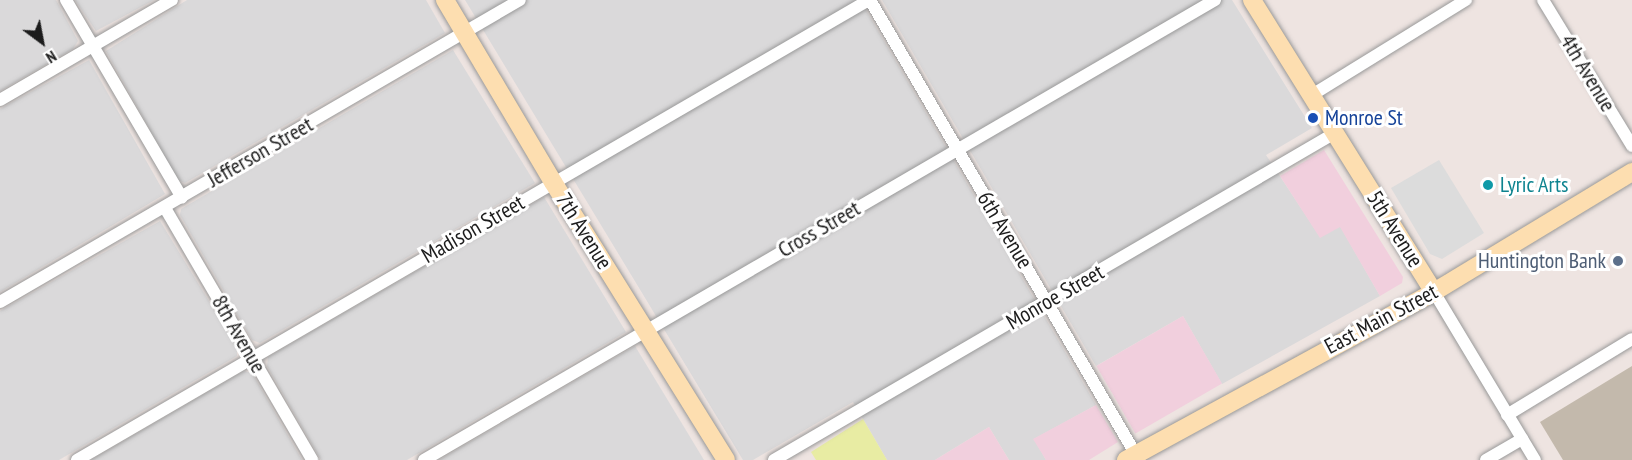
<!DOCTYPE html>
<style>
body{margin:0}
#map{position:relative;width:1632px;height:460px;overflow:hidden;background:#eee4e1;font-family:"PT Sans Narrow",sans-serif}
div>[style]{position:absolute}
.residential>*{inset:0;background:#dad9da}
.commercial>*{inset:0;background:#f1cfdd;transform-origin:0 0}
.construction>*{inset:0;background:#c3b9ac}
.grass>*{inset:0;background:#e8eca3}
.parking>*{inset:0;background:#dcdcdc}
.roads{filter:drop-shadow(0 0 2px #999) drop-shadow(0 0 2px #999)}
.street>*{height:12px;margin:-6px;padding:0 6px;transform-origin:6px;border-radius:6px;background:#fff}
.secondary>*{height:18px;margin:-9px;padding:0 9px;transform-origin:9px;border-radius:9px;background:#fddeb0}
.dots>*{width:16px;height:16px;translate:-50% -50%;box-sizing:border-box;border:3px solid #fff;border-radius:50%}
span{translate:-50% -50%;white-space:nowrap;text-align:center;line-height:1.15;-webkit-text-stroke:6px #fff;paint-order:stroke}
.street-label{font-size:22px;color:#1c1c1c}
.transit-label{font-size:22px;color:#164399}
.left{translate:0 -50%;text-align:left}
.culture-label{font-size:22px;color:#0d838f}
.service-label{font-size:22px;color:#4e5e75}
.right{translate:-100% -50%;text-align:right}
.north{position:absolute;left:12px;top:12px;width:60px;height:60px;-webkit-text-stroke:4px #fff;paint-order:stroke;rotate:148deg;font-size:16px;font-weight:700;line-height:24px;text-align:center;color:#1c1c1c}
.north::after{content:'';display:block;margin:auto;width:21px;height:27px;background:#1c1c1c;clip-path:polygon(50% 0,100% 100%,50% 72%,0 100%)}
</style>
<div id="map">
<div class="residential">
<div style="clip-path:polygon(0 0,56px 0,78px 41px,73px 49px,0 91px)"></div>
<div style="clip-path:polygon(75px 0,154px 0,96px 31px)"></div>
<div style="clip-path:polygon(187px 0,426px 0,445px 33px,185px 183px,178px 180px,106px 51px)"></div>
<div style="clip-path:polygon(465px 0,860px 0,1096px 405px,1034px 439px,1046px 460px,1009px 460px,989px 427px,935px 460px,887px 460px,853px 402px,753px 460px,743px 460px)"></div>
<div style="clip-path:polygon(882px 0,1232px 0,1312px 128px,1266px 155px,1320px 237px,1340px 226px,1380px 296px,1222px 384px,1183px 316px,1096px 366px)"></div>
<div style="clip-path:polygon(453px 50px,535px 183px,260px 343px,252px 340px,180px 215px,181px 209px)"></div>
<div style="clip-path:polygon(89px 60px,165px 194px,0 292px,0 109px)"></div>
<div style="clip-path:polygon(544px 197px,626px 332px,407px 460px,321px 460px,267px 366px,268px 357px)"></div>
<div style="clip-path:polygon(160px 221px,237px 347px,237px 356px,59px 460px,0 460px,0 311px)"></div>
<div style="clip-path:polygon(635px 346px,704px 460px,439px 460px)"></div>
<div style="clip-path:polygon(244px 371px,252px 373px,302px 460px,91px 460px)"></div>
</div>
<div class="commercial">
<div style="clip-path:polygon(1324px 150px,1403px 277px,1402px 283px,1380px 296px,1340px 227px,1320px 238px,1280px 176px)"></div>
<div style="left:1183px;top:316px;width:78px;height:100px;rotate:60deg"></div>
<div style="clip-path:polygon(1096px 405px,1118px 442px,1089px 460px,1046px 460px,1033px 439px)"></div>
<div style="clip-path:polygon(989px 427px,1009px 460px,935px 460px)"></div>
</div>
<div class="construction">
<div style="clip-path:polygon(1632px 366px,1632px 460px,1563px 460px,1540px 422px)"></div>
</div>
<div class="grass">
<div style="clip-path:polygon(863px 419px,887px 460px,816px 460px,811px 452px)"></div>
</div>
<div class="parking">
<div style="clip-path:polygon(1439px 160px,1484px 233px,1442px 259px,1430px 254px,1391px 188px)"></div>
</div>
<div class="roads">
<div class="street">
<div style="left:66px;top:0;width:229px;rotate:59.6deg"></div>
<div style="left:870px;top:0;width:533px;rotate:59.68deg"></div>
<div style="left:1543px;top:0;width:171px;rotate:58.6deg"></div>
<div style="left:1312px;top:95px;width:181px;rotate:-31.7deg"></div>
<div style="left:0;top:100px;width:199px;rotate:-30.2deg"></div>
<div style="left:165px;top:208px;width:292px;rotate:59.7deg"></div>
<div style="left:1434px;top:292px;width:196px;rotate:59deg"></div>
<div style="left:0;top:302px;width:601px;rotate:-30.15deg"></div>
<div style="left:1507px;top:415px;width:146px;rotate:-31.3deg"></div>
<div style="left:77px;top:460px;width:916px;rotate:-30.15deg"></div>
<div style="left:424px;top:460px;width:915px;rotate:-30.18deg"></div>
<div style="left:774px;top:460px;width:649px;rotate:-30.24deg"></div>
<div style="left:1486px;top:460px;width:42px;rotate:-30.3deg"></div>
</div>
<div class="secondary">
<div style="left:445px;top:0;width:212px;rotate:59.3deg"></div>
<div style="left:553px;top:182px;width:327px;rotate:58.1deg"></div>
<div style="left:1252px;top:0;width:344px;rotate:58.1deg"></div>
<div style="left:1126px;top:460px;width:351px;rotate:-28.6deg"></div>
<div style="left:1434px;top:292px;width:232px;rotate:-31.2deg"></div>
</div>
</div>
<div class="dots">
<div style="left:1313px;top:118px;background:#1a4fb4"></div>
<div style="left:1488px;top:185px;background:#0f9aa8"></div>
<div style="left:1618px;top:261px;background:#5c6f8a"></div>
</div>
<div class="street-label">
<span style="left:1588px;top:73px;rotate:59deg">4th Avenue</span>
<span style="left:260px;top:152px;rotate:-30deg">Jefferson Street</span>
<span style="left:473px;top:229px;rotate:-30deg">Madison Street</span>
<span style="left:819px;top:229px;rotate:-30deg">Cross Street</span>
<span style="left:1395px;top:229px;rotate:58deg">5th Avenue</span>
<span style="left:1005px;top:230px;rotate:59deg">6th Avenue</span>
<span style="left:584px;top:231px;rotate:58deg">7th Avenue</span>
<span style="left:1055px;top:297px;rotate:-30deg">Monroe Street</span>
<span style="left:1381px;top:319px;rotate:-28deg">East Main Street</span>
<span style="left:239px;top:334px;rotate:60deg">8th Avenue</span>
</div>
<div class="transit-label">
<span class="left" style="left:1325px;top:118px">Monroe St</span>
</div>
<div class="culture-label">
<span class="left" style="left:1500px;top:185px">Lyric Arts</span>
</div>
<div class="service-label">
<span class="right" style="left:1606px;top:261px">Huntington Bank</span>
</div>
<div class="north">N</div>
</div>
